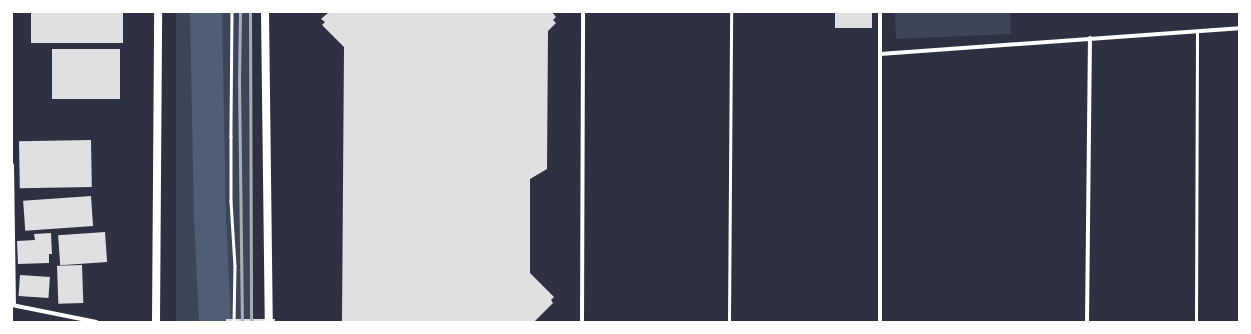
<!DOCTYPE html>
<style>
body{margin:0}
#map{position:relative;width:1251px;height:334px;overflow:hidden;background:#2d3142;font-family:"PT Sans",sans-serif}
div>[style]{position:absolute}
.green>*{inset:0;background:#3c4559;transform-origin:0 0}
.river>*{height:32px;margin:-16px;padding:0 16px;transform-origin:16px;border-radius:16px;background:#4f5d75}
.building>*{inset:0;background:#e0e0e3;transform-origin:0 0}
.path>*{height:2.5px;margin:-1.25px;padding:0 1.25px;transform-origin:1.25px;border-radius:1.25px;background:#fff}
.service>*{height:3px;margin:-1.5px;padding:0 1.5px;transform-origin:1.5px;border-radius:1.5px;background:#fff}
.minor>*{height:4px;margin:-2px;padding:0 2px;transform-origin:2px;border-radius:2px;background:#fff}
.secondary>*{height:8px;margin:-4px;padding:0 4px;transform-origin:4px;border-radius:4px;background:#fff}
.rail>*{height:3px;margin:-1.5px;padding:0 1.5px;transform-origin:1.5px;border-radius:1.5px;background:#abadb3}
span{translate:-50% -50%;white-space:nowrap;text-align:center;line-height:1.15;-webkit-text-stroke:3px #fff;paint-order:stroke}
.frame{position:absolute;inset:0;border:13px solid #fff;pointer-events:none}
</style>
<div id="map">
<div class="green">
<div style="left:176px;top:12px;width:74px;height:310px"></div>
<div style="clip-path:polygon(895px 12px,1010px 12px,1011px 34px,896px 39px)"></div>
</div>
<div class="river">
<div style="left:206px;top:12px;width:204px;rotate:88.9deg"></div>
<div style="left:210px;top:216px;width:106px;rotate:87.3deg"></div>
</div>
<div class="building">
<div style="left:31px;top:12px;width:92px;height:31px"></div>
<div style="clip-path:polygon(329px 12px,552px 12px,556px 17px,553px 20px,556px 23px,548px 31px,547px 169px,530px 179px,530px 273px,554px 297px,551px 300px,553px 303px,534px 322px,342px 322px,344px 47px,322px 25px,325px 22px,321px 19px)"></div>
<div style="left:835px;top:12px;width:37px;height:16px"></div>
<div style="left:120px;top:49px;width:50px;height:68px;rotate:90deg"></div>
<div style="left:91px;top:140px;width:47px;height:72px;rotate:89deg"></div>
<div style="left:91px;top:196px;width:30px;height:68px;rotate:86deg"></div>
<div style="left:105px;top:232px;width:30px;height:47px;rotate:86deg"></div>
<div style="clip-path:polygon(51px 233px,52px 254px,49px 254px,49px 263px,18px 264px,17px 241px,35px 240px,34px 234px)"></div>
<div style="left:82px;top:265px;width:38px;height:25px;rotate:88deg"></div>
<div style="left:20px;top:275px;width:30px;height:21px;rotate:4deg"></div>
<div style="left:226px;top:319px;width:49px;height:3px"></div>
</div>
<div class="path">
<div style="left:232px;top:12px;width:124px;rotate:90.5deg"></div>
<div style="left:231px;top:136px;width:65px;rotate:90deg"></div>
<div style="left:231px;top:201px;width:65px;rotate:86.5deg"></div>
<div style="left:235px;top:266px;width:56px;rotate:91deg"></div>
</div>
<div class="service">
<div style="left:729px;top:322px;width:310px;rotate:-89.6deg"></div>
<div style="left:1196px;top:322px;width:291px;rotate:-89.8deg"></div>
</div>
<div class="minor">
<div style="left:880px;top:54px;width:360px;rotate:-4.1deg"></div>
<div style="left:12px;top:165px;width:140px;rotate:89.2deg"></div>
<div style="left:12px;top:305px;width:86px;rotate:11.4deg"></div>
<div style="left:582px;top:322px;width:310px;rotate:-89.8deg"></div>
<div style="left:880px;top:322px;width:310px;rotate:-90deg"></div>
<div style="left:1087px;top:322px;width:284px;rotate:-89.4deg"></div>
</div>
<div class="secondary">
<div style="left:265px;top:12px;width:310px;rotate:89.3deg"></div>
<div style="left:156px;top:322px;width:310px;rotate:-89.6deg"></div>
</div>
<div class="rail">
<div style="left:240px;top:12px;width:69px;rotate:90.8deg"></div>
<div style="left:239px;top:81px;width:241px;rotate:89.3deg"></div>
<div style="left:250px;top:12px;width:310px;rotate:89.8deg"></div>
</div>
<div class="frame"></div>
</div>
